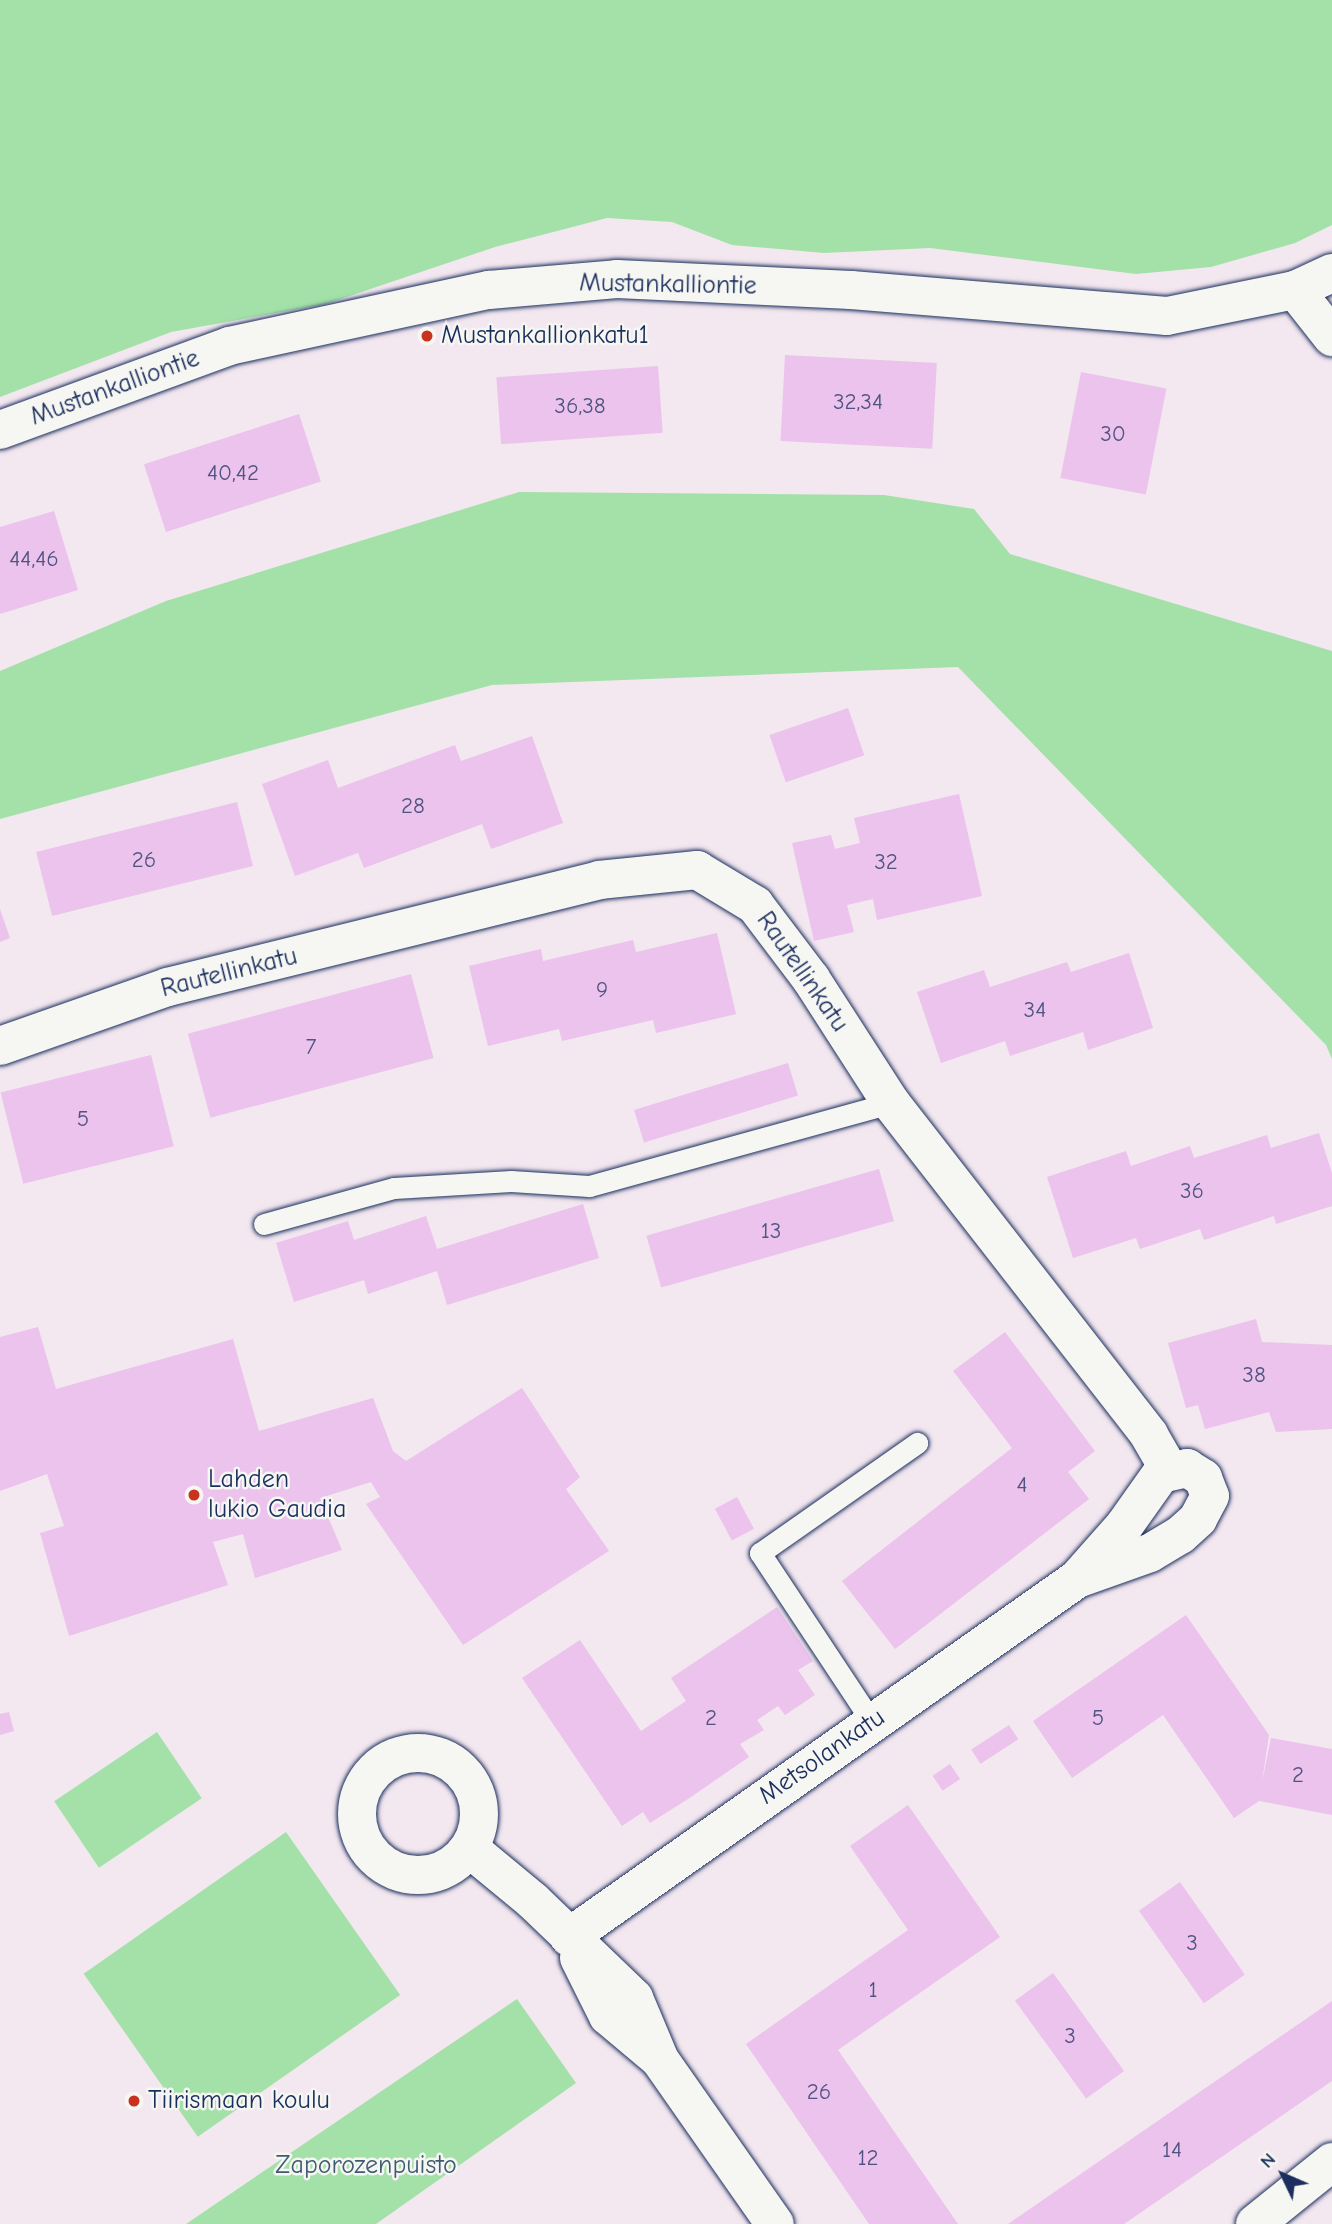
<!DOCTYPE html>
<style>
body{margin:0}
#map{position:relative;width:1332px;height:2224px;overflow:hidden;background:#f3e7f0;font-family:"Comic Neue",sans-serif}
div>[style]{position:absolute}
.green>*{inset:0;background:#a3e1a9;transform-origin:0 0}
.building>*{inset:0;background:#ebc3ec;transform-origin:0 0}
.roads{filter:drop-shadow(0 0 2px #1b2f5e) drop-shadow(0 0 2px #1b2f5e)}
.service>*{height:21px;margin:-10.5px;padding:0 10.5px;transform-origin:10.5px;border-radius:10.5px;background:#f6f6f2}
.minor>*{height:38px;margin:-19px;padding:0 19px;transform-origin:19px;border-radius:19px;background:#f6f6f2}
.minor>.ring{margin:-19px;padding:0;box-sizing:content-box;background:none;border:38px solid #f6f6f2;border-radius:50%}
.dots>*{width:19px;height:19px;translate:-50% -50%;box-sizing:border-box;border:4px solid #f6f6f2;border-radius:50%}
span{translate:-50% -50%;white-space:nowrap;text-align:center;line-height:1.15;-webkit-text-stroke:5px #f6f6f2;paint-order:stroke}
.number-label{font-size:23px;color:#4f5482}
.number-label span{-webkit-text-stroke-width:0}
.street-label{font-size:26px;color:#1b2f5e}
.poi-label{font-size:26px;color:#1b2f5e}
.left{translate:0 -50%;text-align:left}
.park-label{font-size:26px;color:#3d5c71}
.north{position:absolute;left:1248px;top:2140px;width:70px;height:70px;-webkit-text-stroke:5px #f6f6f2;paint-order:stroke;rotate:314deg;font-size:19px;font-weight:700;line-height:28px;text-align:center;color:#1b2f5e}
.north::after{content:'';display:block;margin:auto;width:24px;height:32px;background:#1b2f5e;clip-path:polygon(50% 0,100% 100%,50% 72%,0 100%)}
</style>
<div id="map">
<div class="green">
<div style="clip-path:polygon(0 0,1332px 0,1332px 225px,1295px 243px,1211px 267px,1136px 274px,930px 248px,824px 253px,732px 245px,672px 222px,607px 218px,495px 247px,326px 304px,171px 332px,0 397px)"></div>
<div style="clip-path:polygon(519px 492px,884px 495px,974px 509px,1010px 554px,1332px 651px,1332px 1059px,1326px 1045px,958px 667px,492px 685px,0 819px,0 671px,166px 601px)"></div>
<div style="left:157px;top:1732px;width:80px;height:124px;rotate:56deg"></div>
<div style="left:286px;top:1832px;width:199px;height:247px;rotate:55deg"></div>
<div style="clip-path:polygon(517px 1999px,576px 2083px,376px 2224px,186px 2224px)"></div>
</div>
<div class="building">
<div style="left:785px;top:355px;width:152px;height:86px;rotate:3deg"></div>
<div style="left:658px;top:366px;width:67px;height:162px;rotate:86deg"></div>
<div style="left:1081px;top:372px;width:87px;height:108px;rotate:11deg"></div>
<div style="left:299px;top:414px;width:71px;height:163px;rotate:72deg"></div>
<div style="clip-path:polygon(54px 511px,78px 590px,0 614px,0 527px)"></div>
<div style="left:848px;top:708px;width:50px;height:83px;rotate:71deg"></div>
<div style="clip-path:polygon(532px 736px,563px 823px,491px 849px,482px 824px,364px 868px,358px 853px,295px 876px,262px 784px,328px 760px,338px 788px,455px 745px,461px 761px)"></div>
<div style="clip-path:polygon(959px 794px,982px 896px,877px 920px,873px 899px,847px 905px,854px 932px,814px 941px,792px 843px,831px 835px,835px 849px,860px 843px,854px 818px)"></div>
<div style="left:237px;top:802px;width:66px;height:207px;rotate:76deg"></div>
<div style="clip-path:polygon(0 909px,10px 938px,0 942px)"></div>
<div style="clip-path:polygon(717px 933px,736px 1014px,656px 1033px,653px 1020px,562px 1041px,559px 1029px,488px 1046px,469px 966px,541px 949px,543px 961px,633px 940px,636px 952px)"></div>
<div style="clip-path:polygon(1129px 953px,1153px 1028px,1088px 1050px,1083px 1032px,1010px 1056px,1005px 1041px,941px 1063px,917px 992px,984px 970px,990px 987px,1067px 962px,1071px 972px)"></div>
<div style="left:411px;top:974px;width:87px;height:231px;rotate:75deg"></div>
<div style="left:151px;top:1055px;width:94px;height:155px;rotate:76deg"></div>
<div style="left:788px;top:1063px;width:34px;height:161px;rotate:73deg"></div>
<div style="clip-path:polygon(1319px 1133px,1332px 1173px,1332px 1206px,1276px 1224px,1274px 1216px,1204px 1240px,1200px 1229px,1140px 1249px,1136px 1238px,1073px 1258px,1047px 1177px,1126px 1151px,1131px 1166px,1190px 1146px,1194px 1158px,1267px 1135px,1271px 1148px)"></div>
<div style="left:879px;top:1169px;width:54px;height:242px;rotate:74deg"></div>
<div style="clip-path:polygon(583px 1204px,599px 1258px,447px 1305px,437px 1271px,368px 1294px,364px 1280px,294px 1302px,276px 1243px,348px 1221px,354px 1240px,426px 1216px,437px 1249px)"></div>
<div style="clip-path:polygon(1256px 1319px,1262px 1342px,1332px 1345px,1332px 1429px,1276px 1432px,1269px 1412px,1205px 1429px,1198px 1405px,1186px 1408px,1168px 1343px)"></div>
<div style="clip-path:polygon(38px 1327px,56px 1389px,233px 1339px,259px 1431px,373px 1398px,393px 1451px,406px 1461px,522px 1388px,580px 1477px,566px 1489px,609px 1551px,463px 1645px,366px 1504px,380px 1497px,371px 1482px,320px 1498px,342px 1550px,255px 1578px,243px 1534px,213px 1542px,228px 1585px,69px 1636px,40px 1533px,64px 1526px,47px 1474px,0 1491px,0 1337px)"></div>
<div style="clip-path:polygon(1005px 1332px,1095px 1451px,1068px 1472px,1089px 1499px,895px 1649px,842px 1581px,1012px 1448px,953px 1371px)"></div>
<div style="left:737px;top:1497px;width:36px;height:25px;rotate:62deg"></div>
<div style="clip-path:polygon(777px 1607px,813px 1661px,798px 1670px,815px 1695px,785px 1715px,778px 1706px,757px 1720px,764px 1730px,740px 1744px,749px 1757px,688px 1799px,650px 1823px,643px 1812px,622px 1826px,522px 1678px,580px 1640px,641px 1731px,686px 1701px,671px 1678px)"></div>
<div style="clip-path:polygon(1186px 1615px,1269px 1735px,1262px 1782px,1271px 1738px,1332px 1749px,1332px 1815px,1259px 1801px,1234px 1818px,1163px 1715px,1072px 1778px,1033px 1721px)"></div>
<div style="clip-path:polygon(9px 1712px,14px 1731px,0 1735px,0 1714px)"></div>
<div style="left:1009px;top:1725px;width:17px;height:45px;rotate:57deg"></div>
<div style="left:950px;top:1764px;width:18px;height:21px;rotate:56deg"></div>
<div style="clip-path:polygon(908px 1805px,1000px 1937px,838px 2050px,958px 2224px,869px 2224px,746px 2044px,908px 1930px,850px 1846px)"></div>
<div style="left:1180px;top:1882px;width:113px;height:50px;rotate:55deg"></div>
<div style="left:1053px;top:1973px;width:121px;height:47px;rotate:54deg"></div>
<div style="clip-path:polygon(1332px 2001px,1332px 2081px,1124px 2224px,1008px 2224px)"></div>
</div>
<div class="roads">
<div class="service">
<div style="left:264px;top:1224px;width:135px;rotate:-15.5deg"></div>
<div style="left:394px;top:1188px;width:117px;rotate:-3.4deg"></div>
<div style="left:511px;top:1181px;width:78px;rotate:3.7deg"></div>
<div style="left:589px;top:1186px;width:313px;rotate:-15.4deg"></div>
<div style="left:872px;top:1722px;width:203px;rotate:-123.5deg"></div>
<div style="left:760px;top:1553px;width:192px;rotate:-35deg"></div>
</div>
<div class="minor">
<div style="left:1295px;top:290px;width:60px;rotate:51.8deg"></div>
<div style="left:0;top:430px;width:244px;rotate:-20.1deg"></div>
<div style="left:229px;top:346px;width:266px;rotate:-12.2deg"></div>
<div style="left:489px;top:290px;width:128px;rotate:-4.9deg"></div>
<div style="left:617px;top:279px;width:234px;rotate:2.7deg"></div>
<div style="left:851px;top:290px;width:317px;rotate:4.7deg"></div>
<div style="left:1167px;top:316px;width:131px;rotate:-11.5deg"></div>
<div style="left:1295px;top:290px;width:41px;rotate:-24.7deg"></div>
<div style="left:0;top:1046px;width:178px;rotate:-19.4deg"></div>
<div style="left:168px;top:987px;width:444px;rotate:-13.9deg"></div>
<div style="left:599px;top:880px;width:99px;rotate:-5.8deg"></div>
<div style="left:697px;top:870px;width:68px;rotate:31.1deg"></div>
<div style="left:755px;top:905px;width:93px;rotate:52.9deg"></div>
<div style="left:811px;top:979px;width:148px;rotate:57.2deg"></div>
<div style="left:891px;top:1103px;width:420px;rotate:52.1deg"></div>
<div style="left:1149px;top:1435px;width:39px;rotate:60deg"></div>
<div class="ring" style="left:357px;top:1753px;width:84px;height:84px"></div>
<div style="left:469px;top:1848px;width:83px;rotate:39.6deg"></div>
<div style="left:533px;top:1901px;width:140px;rotate:43.8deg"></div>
<div style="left:634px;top:1998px;width:67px;rotate:67.2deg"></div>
<div style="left:660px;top:2060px;width:200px;rotate:55deg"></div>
<div style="left:569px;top:1937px;width:621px;rotate:-35.17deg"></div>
<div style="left:1077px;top:1579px;width:71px;rotate:-48.4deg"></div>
<div style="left:1124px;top:1526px;width:64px;rotate:-54.6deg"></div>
<div style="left:1161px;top:1474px;width:27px;rotate:-13deg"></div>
<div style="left:1187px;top:1468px;width:19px;rotate:32deg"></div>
<div style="left:1203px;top:1478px;width:19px;rotate:69deg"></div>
<div style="left:1210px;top:1496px;width:26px;rotate:118deg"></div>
<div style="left:1198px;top:1519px;width:24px;rotate:138deg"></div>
<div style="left:1180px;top:1535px;width:35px;rotate:149deg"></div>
<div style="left:1150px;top:1553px;width:77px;rotate:160.4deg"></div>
<div style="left:579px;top:1958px;width:65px;rotate:63.4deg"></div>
<div style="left:608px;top:2016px;width:64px;rotate:39.9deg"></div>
<div style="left:1255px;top:2224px;width:99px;rotate:-38.8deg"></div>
</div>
</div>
<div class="dots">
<div style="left:427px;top:336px;background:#c8321e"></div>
<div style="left:194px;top:1495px;background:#c8321e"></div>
<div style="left:134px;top:2101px;background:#c8321e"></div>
</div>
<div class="number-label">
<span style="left:858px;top:402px">32,34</span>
<span style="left:580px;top:406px">36,38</span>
<span style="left:1113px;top:434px">30</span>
<span style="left:233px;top:473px">40,42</span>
<span style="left:34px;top:559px">44,46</span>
<span style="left:413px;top:806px">28</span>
<span style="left:144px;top:860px">26</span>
<span style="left:886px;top:862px">32</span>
<span style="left:602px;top:990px">9</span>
<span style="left:1035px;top:1010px">34</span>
<span style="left:311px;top:1047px">7</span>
<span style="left:83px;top:1119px">5</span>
<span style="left:1192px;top:1191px">36</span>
<span style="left:771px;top:1231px">13</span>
<span style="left:1254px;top:1375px">38</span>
<span style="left:1022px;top:1485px">4</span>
<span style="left:711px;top:1718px">2</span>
<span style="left:1098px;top:1718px">5</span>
<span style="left:1298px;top:1775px">2</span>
<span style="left:1192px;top:1943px">3</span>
<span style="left:873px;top:1990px">1</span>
<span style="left:1070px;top:2036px">3</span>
<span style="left:819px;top:2092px">26</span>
<span style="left:1172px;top:2150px">14</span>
<span style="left:868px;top:2158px">12</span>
</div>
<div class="street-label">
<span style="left:668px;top:285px;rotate:1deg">Mustankalliontie</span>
<span style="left:115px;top:388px;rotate:-20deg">Mustankalliontie</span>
<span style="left:802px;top:972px;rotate:55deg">Rautellinkatu</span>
<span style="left:229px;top:973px;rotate:-14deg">Rautellinkatu</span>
<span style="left:822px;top:1757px;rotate:-35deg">Metsolankatu</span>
</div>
<div class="poi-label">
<span class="left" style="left:441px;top:336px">Mustankallionkatu1</span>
<span class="left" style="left:208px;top:1495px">Lahden<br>lukio Gaudia</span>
<span class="left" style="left:148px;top:2101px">Tiirismaan koulu</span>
</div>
<div class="park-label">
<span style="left:366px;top:2166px">Zaporozenpuisto</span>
</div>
<div class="north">N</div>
</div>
